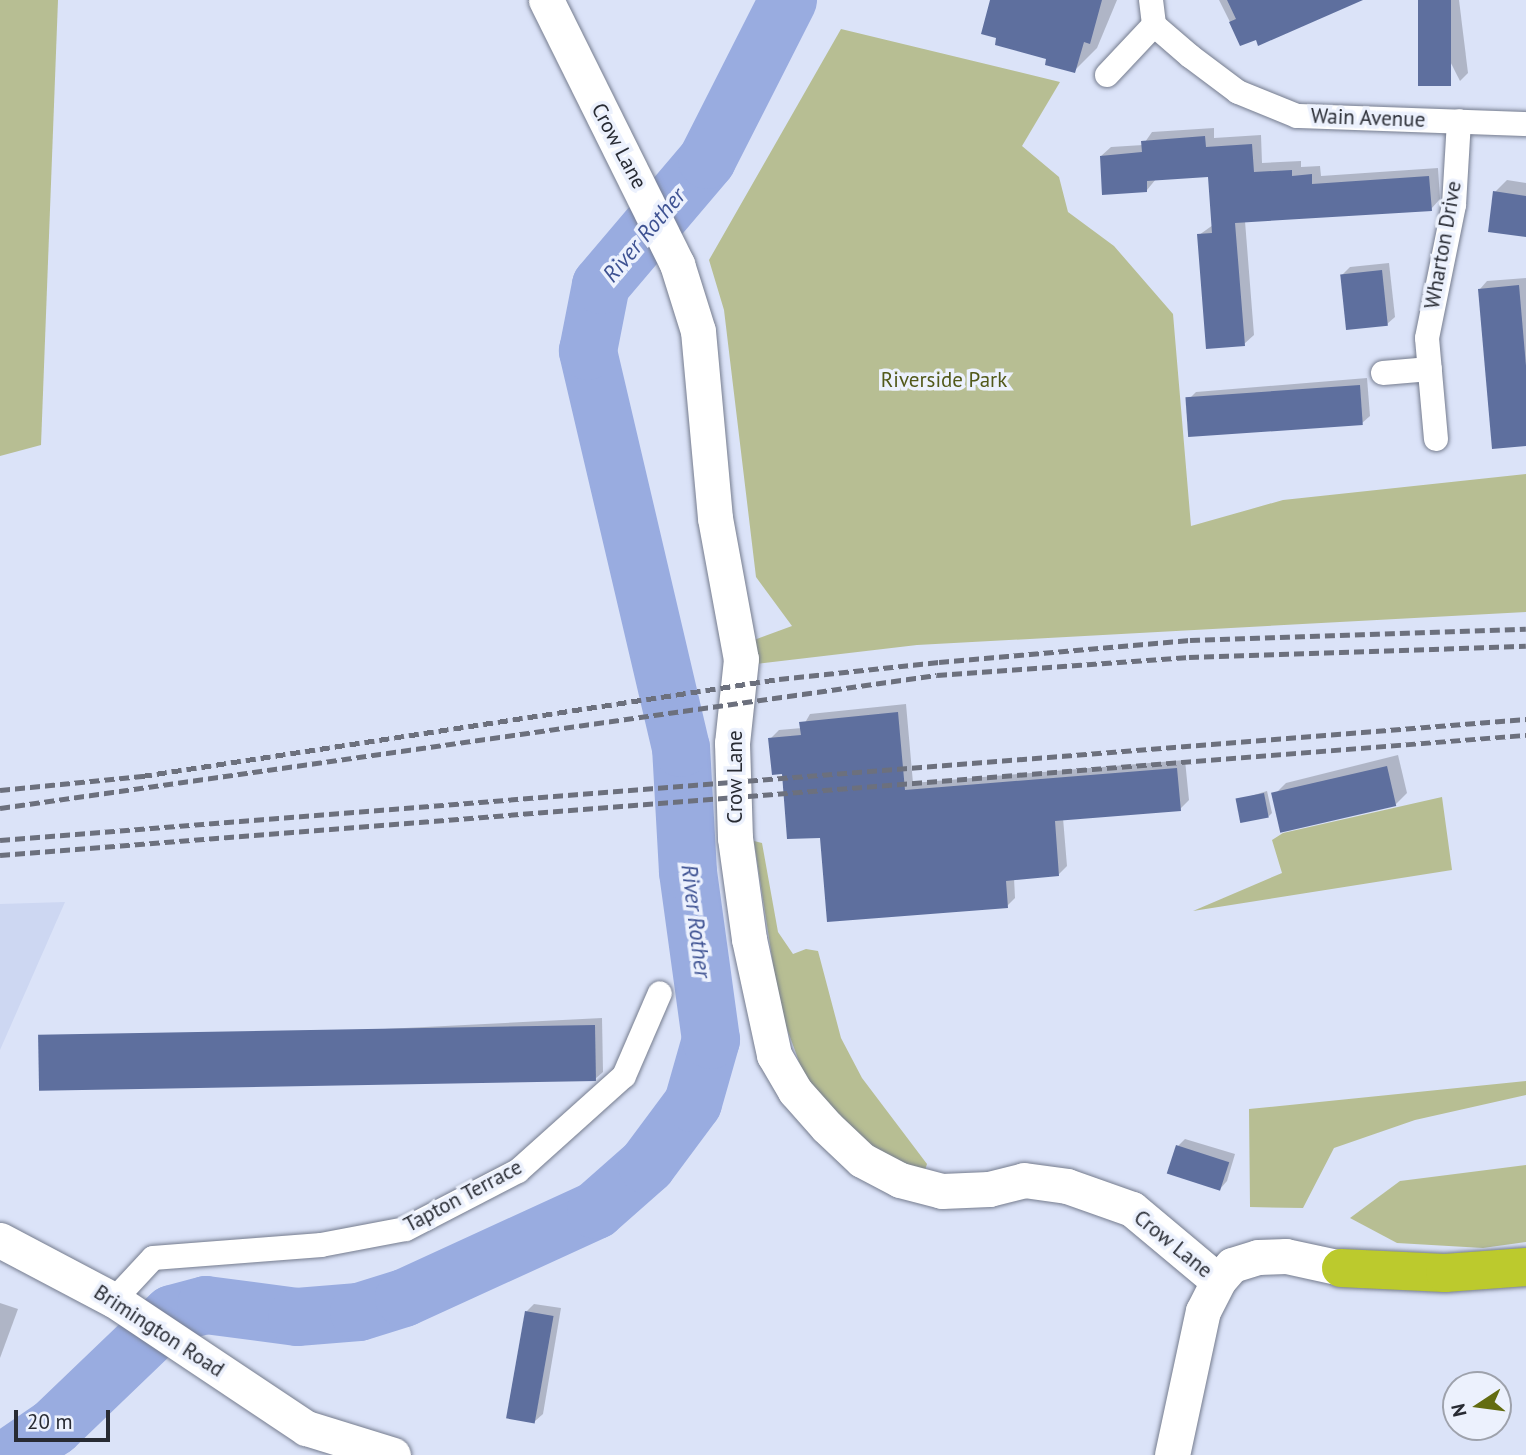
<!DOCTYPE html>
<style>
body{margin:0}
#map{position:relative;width:1526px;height:1455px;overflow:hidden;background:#dbe3f8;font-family:"PT Sans",sans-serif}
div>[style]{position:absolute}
.built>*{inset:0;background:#cdd7f2}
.green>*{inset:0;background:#b7be93}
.shadow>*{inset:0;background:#0003}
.river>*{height:58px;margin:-29px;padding:0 29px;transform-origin:29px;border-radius:29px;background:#99ace0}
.building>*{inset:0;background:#5e6f9e;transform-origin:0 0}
.roads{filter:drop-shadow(0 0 2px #757c8e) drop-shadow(0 0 2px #757c8e)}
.street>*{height:24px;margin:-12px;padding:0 12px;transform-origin:12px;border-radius:12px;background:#fff}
.secondary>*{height:35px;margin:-17.5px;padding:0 17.5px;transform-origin:17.5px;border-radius:17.5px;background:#fff}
.highway>*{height:38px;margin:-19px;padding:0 19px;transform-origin:19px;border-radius:19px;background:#bcca2d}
.rail>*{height:5px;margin-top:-2.5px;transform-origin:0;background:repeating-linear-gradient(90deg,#6c707d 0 10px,transparent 0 15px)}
span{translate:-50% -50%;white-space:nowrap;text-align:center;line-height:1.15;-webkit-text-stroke:7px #ecf1fd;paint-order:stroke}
.street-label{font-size:21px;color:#282b33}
.park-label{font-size:21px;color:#52591a}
.water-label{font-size:23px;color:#3e5292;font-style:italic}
.north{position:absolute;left:1442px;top:1371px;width:70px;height:70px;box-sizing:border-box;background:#ecf1fd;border:2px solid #9ea2ac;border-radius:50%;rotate:257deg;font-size:19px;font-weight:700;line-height:28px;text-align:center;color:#282b33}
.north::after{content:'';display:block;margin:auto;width:24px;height:32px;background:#636c11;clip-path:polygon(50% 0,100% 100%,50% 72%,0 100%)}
.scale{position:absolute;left:14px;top:1410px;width:96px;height:32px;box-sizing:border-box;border:4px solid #282b33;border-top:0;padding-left:9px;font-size:21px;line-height:24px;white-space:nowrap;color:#282b33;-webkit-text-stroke:5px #ecf1fd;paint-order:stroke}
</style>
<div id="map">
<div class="built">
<div style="clip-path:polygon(65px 902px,0 1050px,0 904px)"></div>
</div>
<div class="green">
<div style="clip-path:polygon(0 0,58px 0,41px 445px,0 456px)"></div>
<div style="clip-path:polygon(841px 29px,1060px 82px,1022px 146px,1059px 177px,1068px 212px,1114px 246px,1173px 314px,1191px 526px,1283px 500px,1526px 474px,1526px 612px,917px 645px,756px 664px,754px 640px,792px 626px,756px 577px,724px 310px,709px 260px)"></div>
<div style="clip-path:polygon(1442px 797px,1452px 870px,1193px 911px,1282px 873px,1272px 840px,1283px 833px)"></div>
<div style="clip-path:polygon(754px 841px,762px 843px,778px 932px,793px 954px,806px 949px,818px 951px,841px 1038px,862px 1078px,927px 1164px,922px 1179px,858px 1137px,805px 1078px,786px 1026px,775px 977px)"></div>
<div style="clip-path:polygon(1526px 1081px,1526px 1095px,1415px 1120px,1334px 1148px,1303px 1208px,1250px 1207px,1249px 1109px)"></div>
<div style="clip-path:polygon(1526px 1165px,1526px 1242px,1483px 1248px,1397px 1243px,1350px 1218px,1400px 1181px)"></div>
</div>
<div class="shadow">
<div style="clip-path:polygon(992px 0,1117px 0,1097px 48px,1074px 71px,1049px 58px)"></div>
<div style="clip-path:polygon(1219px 0,1346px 0,1241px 44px)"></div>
<div style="clip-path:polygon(1419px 0,1459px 0,1468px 73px,1460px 81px)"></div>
<div style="clip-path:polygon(1214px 128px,1214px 138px,1261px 135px,1262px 163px,1301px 161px,1301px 167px,1320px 166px,1321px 176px,1438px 168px,1440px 199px,1431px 209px,1245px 221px,1254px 335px,1244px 344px,1199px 235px,1213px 225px,1210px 175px,1156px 179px,1147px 190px,1101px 156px,1111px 147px,1143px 145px,1152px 132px)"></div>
<div style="clip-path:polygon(1507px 180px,1526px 183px,1526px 235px,1495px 192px)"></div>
<div style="clip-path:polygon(1389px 263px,1395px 317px,1387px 324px,1342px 275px,1350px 267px)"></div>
<div style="clip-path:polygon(1526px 278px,1526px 444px,1480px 289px,1487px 281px)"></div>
<div style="clip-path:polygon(1367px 378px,1370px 416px,1362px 423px,1188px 400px,1196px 392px)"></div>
<div style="clip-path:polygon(906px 704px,913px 783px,1185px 760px,1189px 800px,1180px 809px,1063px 818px,1067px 866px,1058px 875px,1014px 878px,1015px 898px,1007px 906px,822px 836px,783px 772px,770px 739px,779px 730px,802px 728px,810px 714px)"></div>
<div style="clip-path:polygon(1398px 755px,1407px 793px,1395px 805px,1274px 795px,1286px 783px)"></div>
<div style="clip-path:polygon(1267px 791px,1272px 813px,1269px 816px,1238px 800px)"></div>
<div style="clip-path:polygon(602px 1018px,603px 1072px,595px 1079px,41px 1054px,49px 1046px)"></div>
<div style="clip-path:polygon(1185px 1139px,1235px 1154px,1227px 1181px,1220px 1189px,1178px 1146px)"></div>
<div style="clip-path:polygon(0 1303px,18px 1309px,0 1358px)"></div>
<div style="clip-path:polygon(534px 1304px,561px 1308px,543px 1414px,535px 1421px,526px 1312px)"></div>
</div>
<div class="river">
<div style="left:13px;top:1455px;width:50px;rotate:-34.3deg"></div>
<div style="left:54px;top:1427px;width:163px;rotate:-43.8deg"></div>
<div style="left:172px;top:1314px;width:35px;rotate:-15deg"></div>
<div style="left:206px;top:1305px;width:92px;rotate:7.5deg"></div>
<div style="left:297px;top:1317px;width:62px;rotate:-4.6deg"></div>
<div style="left:359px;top:1312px;width:47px;rotate:-17.3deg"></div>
<div style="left:404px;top:1298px;width:211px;rotate:-24.6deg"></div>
<div style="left:596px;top:1210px;width:68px;rotate:-41.4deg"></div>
<div style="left:647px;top:1165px;width:77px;rotate:-53.4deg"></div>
<div style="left:693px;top:1103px;width:66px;rotate:-74.1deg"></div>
<div style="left:711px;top:1040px;width:170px;rotate:-97.8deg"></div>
<div style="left:688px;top:872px;width:124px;rotate:-93.2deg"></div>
<div style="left:681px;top:748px;width:408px;rotate:-103.2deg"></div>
<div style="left:588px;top:351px;width:67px;rotate:-78.9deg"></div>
<div style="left:601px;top:285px;width:164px;rotate:-49.7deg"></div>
<div style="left:707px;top:160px;width:179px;rotate:-63.1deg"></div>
</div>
<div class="building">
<div style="clip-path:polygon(990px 0,1102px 0,1090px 44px,1084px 42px,1075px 73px,1045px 65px,1046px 59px,995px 45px,996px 38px,981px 34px)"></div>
<div style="clip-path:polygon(1227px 0,1363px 0,1258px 46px,1256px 40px,1240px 46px,1229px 22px,1236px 19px)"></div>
<div style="left:1418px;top:0;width:33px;height:86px"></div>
<div style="clip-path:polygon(1205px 136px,1206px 147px,1252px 144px,1254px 172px,1292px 170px,1292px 176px,1312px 174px,1312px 184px,1429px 176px,1432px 211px,1235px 223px,1245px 346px,1206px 349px,1197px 234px,1212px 233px,1208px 177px,1147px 181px,1147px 192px,1102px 195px,1100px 156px,1142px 152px,1141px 141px)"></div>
<div style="clip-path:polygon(1493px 191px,1526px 196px,1526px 237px,1488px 232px)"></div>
<div style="left:1382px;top:270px;width:56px;height:42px;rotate:84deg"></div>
<div style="clip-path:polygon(1519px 285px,1526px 366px,1526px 446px,1492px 449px,1478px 289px)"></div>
<div style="left:1360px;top:385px;width:40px;height:175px;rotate:86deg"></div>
<div style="clip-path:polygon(898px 712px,905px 790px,1177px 768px,1181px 811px,1055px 821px,1059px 876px,1006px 881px,1008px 908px,827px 922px,820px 838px,787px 839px,782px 774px,772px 775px,768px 738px,801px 735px,799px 722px)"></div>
<div style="left:1387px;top:766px;width:41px;height:119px;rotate:77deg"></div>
<div style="left:1264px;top:793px;width:25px;height:29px;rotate:79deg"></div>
<div style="left:595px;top:1025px;width:56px;height:557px;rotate:89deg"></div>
<div style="left:1176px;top:1145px;width:56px;height:30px;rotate:18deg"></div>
<div style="left:525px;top:1311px;width:29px;height:109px;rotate:10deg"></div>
</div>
<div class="roads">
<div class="street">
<div style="left:1151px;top:0;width:25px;rotate:83deg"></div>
<div style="left:1154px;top:25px;width:48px;rotate:40.7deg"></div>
<div style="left:1190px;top:56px;width:60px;rotate:36.9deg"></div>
<div style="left:1238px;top:92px;width:64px;rotate:22.1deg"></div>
<div style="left:1297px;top:116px;width:229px;rotate:2deg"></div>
<div style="left:1107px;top:75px;width:69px;rotate:-46.8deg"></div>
<div style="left:1383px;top:373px;width:47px;rotate:-4.9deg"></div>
<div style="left:1436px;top:439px;width:101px;rotate:-95.1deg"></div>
<div style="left:1427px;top:338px;width:136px;rotate:-78.5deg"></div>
<div style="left:1454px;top:205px;width:84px;rotate:-86.6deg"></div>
<div style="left:114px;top:1300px;width:57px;rotate:-47.1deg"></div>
<div style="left:153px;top:1258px;width:169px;rotate:-4.4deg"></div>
<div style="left:321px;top:1245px;width:86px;rotate:-10.7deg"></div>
<div style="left:406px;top:1229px;width:126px;rotate:-27.4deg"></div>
<div style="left:518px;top:1171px;width:142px;rotate:-41.9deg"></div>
<div style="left:624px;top:1076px;width:90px;rotate:-66.6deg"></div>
</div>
<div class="secondary">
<div style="left:546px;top:0;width:295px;rotate:63.6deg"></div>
<div style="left:677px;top:264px;width:70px;rotate:72.6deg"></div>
<div style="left:698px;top:331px;width:188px;rotate:84.8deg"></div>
<div style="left:715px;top:518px;width:143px;rotate:79.6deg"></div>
<div style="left:741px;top:659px;width:84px;rotate:96.1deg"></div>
<div style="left:732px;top:743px;width:95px;rotate:88.2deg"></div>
<div style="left:735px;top:838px;width:102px;rotate:82.1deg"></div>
<div style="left:749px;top:939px;width:119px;rotate:77.8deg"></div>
<div style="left:774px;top:1055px;width:42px;rotate:59.7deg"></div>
<div style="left:795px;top:1091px;width:48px;rotate:48.4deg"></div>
<div style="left:827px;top:1127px;width:48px;rotate:43.3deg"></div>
<div style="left:862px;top:1160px;width:43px;rotate:27.8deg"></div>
<div style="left:900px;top:1180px;width:43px;rotate:14.7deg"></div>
<div style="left:942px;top:1191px;width:47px;rotate:-2.4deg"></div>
<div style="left:989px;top:1189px;width:36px;rotate:-14deg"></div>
<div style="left:1024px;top:1180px;width:43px;rotate:7.9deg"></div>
<div style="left:1067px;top:1186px;width:69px;rotate:19.5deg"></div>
<div style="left:1132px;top:1209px;width:112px;rotate:39.9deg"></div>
<div style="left:0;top:1240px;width:129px;rotate:27.8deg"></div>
<div style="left:114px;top:1300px;width:231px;rotate:33.7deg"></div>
<div style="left:306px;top:1428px;width:91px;rotate:17.2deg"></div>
<div style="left:1172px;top:1455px;width:147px;rotate:-77.9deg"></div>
<div style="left:1203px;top:1311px;width:34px;rotate:-63deg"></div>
<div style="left:1218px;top:1281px;width:21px;rotate:-49deg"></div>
<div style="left:1232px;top:1265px;width:27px;rotate:-17deg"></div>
<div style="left:1258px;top:1257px;width:28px;rotate:-2deg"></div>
<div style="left:1286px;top:1256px;width:56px;rotate:12.3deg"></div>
</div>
<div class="highway">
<div style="left:1341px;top:1268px;width:104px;rotate:2.8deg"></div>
<div style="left:1445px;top:1273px;width:81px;rotate:-4.2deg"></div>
</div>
</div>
<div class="rail">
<div style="left:0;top:790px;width:143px;rotate:-5.6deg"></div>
<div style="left:142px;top:776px;width:644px;rotate:-8.66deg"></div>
<div style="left:779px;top:679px;width:161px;rotate:-6.1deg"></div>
<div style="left:939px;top:662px;width:252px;rotate:-5deg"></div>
<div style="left:1190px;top:640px;width:336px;rotate:-1.9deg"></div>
<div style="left:0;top:808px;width:946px;rotate:-8.08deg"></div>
<div style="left:937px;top:675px;width:253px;rotate:-4.1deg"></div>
<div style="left:1189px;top:657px;width:337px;rotate:-1.9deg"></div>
<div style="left:0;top:840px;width:1531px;rotate:-4.53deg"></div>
<div style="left:0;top:855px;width:1531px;rotate:-4.5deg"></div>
</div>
<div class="street-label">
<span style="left:1368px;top:118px;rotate:2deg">Wain Avenue</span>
<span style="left:619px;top:146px;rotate:62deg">Crow Lane</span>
<span style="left:1443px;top:245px;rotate:-80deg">Wharton Drive</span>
<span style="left:735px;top:777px;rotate:-90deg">Crow Lane</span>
<span style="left:463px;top:1196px;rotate:-28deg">Tapton Terrace</span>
<span style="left:1173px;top:1244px;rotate:39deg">Crow Lane</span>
<span style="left:159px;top:1331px;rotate:33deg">Brimington Road</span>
</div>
<div class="park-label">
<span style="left:944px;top:380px">Riverside Park</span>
</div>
<div class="water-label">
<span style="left:644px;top:235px;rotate:-50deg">River Rother</span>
<span style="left:696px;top:921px;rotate:83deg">River Rother</span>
</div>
<div class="north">N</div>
<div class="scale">20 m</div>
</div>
